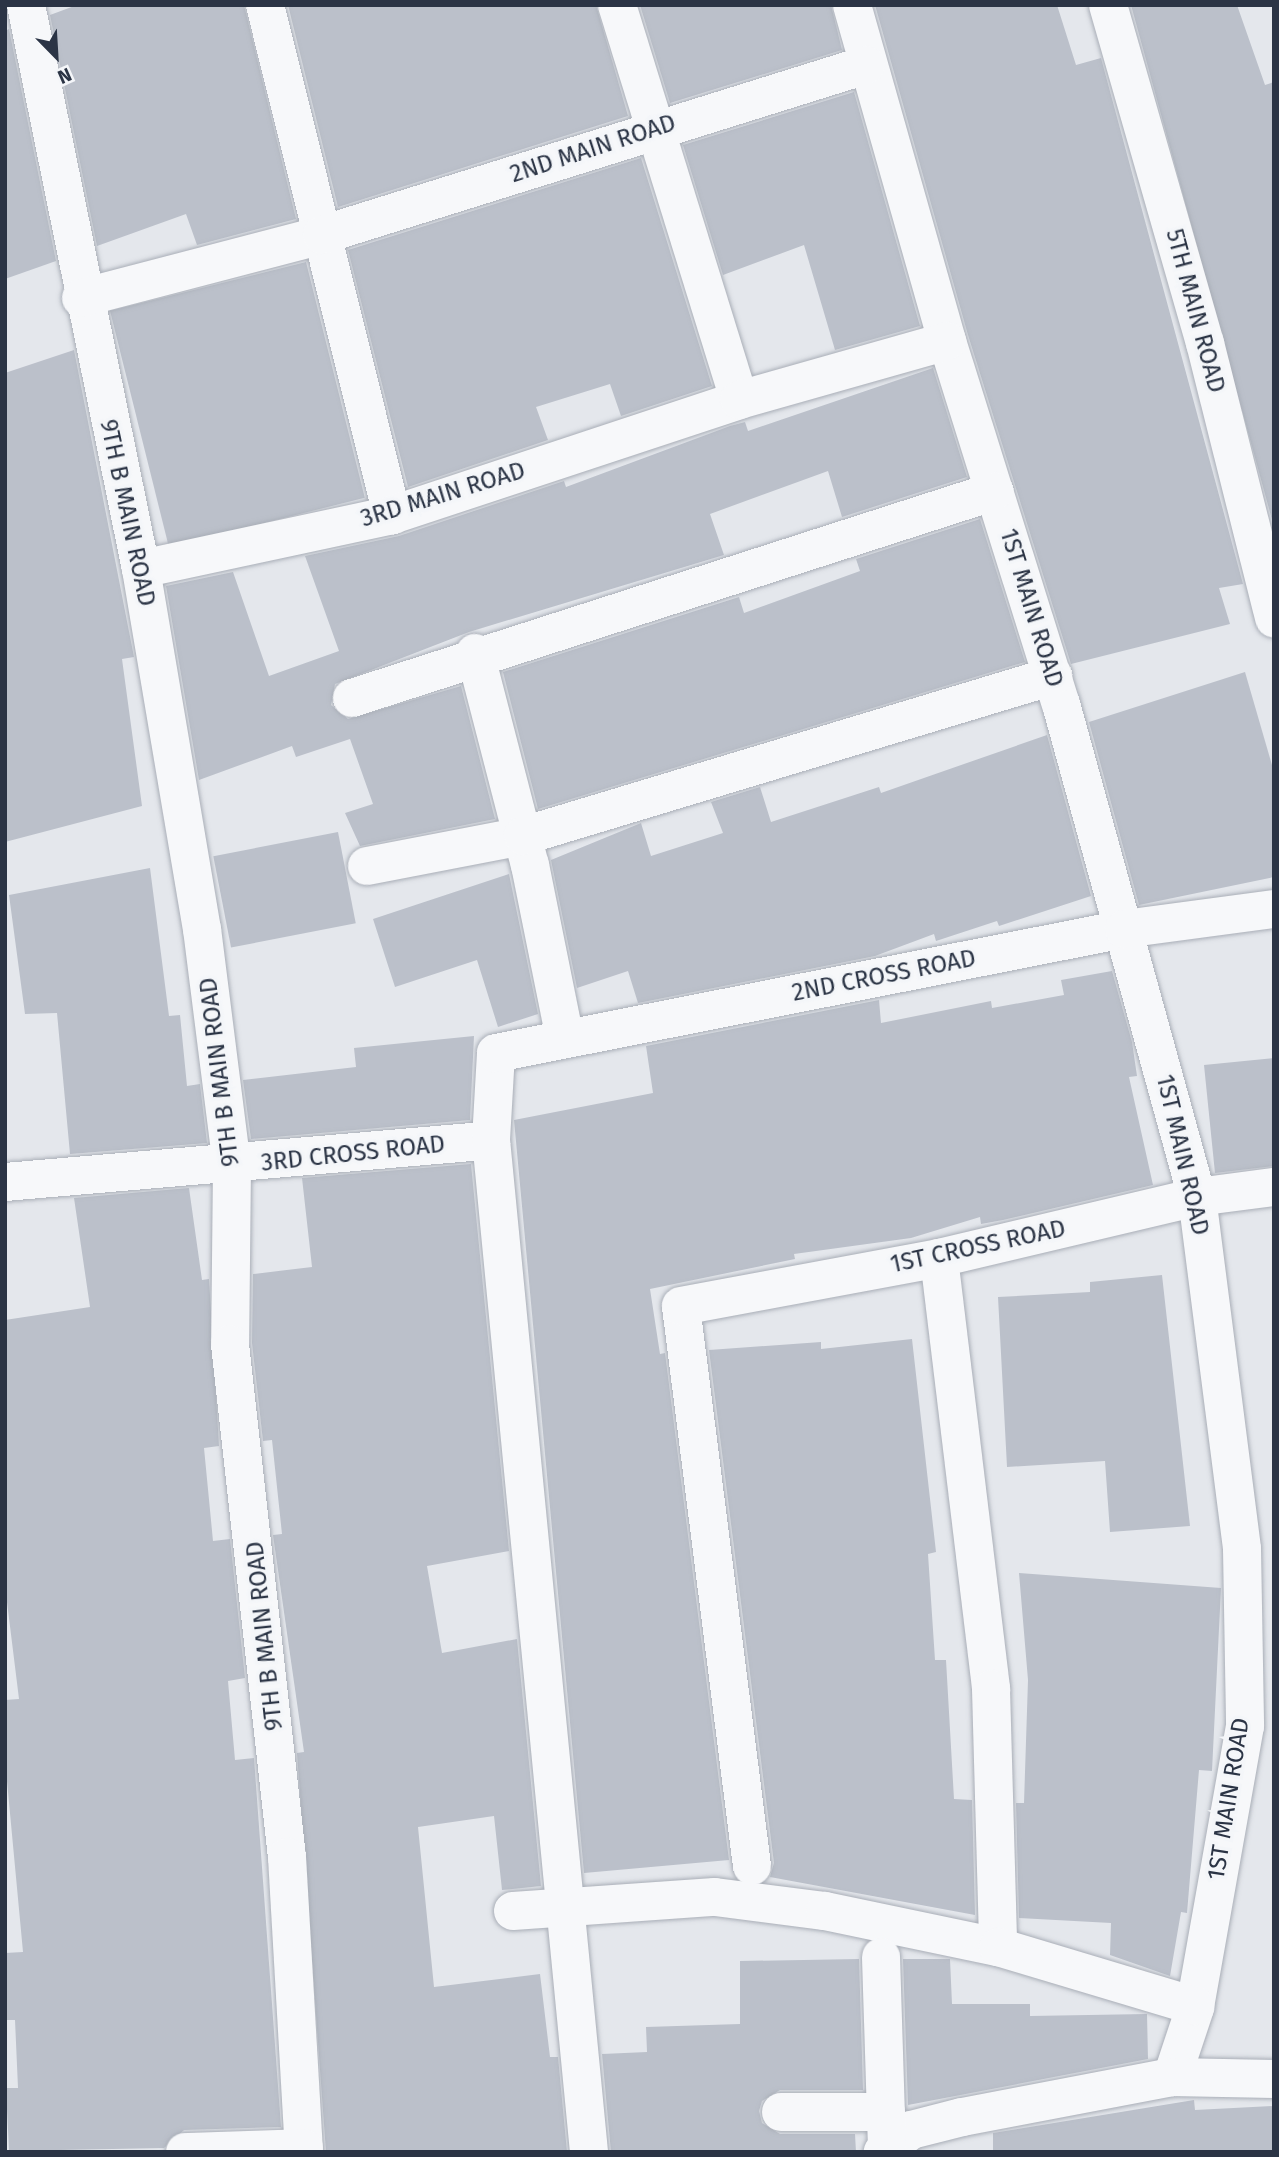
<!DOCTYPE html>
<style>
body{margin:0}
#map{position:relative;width:1279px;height:2157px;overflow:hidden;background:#e4e7ec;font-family:"Fira Sans",sans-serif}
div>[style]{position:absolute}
.building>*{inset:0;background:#bbc0ca;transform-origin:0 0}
.roads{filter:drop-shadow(0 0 2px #a9aeb7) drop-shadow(0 0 2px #a9aeb7)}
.street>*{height:38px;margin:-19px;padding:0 19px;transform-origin:19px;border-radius:19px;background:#f7f8fa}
span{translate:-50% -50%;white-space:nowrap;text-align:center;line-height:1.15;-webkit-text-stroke:7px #f4f6f9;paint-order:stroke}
.street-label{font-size:24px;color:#2b3445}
.frame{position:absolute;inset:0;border:7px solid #2b3445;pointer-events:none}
.north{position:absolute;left:21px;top:21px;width:70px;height:70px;-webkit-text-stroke:5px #f4f6f9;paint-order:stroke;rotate:156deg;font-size:19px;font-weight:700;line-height:28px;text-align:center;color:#2b3445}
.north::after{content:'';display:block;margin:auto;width:24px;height:32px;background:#2b3445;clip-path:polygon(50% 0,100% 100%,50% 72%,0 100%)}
</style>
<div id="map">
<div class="building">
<div style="clip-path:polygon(77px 5px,244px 5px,296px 219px,197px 245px,186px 214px,97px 246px,50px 15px)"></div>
<div style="clip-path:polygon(288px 5px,596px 5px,628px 116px,338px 207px)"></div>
<div style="clip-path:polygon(640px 5px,831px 5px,842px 50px,670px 103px)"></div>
<div style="clip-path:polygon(875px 5px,1057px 5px,1076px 65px,1101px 58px,1243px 584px,1219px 588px,1230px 624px,1071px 664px,968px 335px)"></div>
<div style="clip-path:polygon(1131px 5px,1237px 5px,1265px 85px,1274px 82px,1274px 527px)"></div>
<div style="clip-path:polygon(9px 29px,56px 261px,5px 279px,5px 31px)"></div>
<div style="clip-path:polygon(854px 92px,920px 326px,835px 350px,804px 245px,723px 275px,683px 145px)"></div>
<div style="clip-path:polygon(641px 158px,712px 386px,621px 416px,610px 384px,536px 407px,548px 440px,408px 487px,348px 250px)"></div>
<div style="left:306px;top:262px;width:243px;height:202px;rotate:76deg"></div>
<div style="clip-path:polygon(74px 350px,134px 657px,122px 659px,142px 806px,5px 842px,5px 373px)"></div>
<div style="clip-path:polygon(933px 368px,967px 477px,842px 517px,828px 471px,710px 514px,724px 555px,469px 632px,335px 684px,331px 705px,348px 719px,461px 686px,495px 819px,360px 846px,345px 813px,373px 804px,350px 739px,296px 757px,292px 746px,199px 780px,166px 586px,233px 572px,269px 676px,339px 651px,305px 556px,399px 536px,564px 481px,566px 487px,730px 426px,745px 422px,748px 431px)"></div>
<div style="clip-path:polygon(980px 519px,1025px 662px,538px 809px,503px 672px,739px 597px,744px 613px,860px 571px,856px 559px)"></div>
<div style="clip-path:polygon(1245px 672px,1274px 772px,1274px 877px,1139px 905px,1089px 722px)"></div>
<div style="clip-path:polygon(1047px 735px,1091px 896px,999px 926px,997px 921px,936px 941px,934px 934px,875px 956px,638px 1003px,628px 971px,577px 988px,551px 860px,641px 823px,651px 856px,723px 833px,711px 802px,760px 787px,771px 822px,879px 787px,881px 793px)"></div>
<div style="left:338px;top:832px;width:93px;height:127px;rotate:79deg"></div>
<div style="clip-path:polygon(150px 868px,169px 1016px,180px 1015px,187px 1086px,200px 1084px,207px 1143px,70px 1154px,57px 1013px,25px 1014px,9px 895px)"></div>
<div style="clip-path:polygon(509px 874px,538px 1014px,498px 1027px,477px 960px,395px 987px,373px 919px)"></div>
<div style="clip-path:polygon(1112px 971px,1132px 1042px,1137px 1076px,1129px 1077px,1153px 1185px,1003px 1220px,981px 1224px,980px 1217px,911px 1238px,794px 1254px,795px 1259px,650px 1289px,660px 1354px,665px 1353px,729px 1860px,584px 1873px,514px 1120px,653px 1093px,646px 1046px,879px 1000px,881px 1023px,991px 1001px,992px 1008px,1064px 995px,1061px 980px)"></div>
<div style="clip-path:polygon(474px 1036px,470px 1120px,251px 1139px,243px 1080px,356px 1067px,354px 1048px)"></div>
<div style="clip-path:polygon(1274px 1058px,1274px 1166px,1215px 1173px,1204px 1065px)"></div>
<div style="clip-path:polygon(471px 1164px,509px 1551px,427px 1566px,442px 1653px,517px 1639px,541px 1886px,502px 1890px,494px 1816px,418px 1827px,434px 1987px,540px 1974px,550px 2057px,558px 2057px,567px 2152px,326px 2152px,297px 1753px,304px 1752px,273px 1535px,282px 1534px,272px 1440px,263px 1441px,252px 1343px,253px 1274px,312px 1267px,302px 1178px)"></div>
<div style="clip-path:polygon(189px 1188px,202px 1280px,209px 1279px,219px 1446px,204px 1448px,213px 1541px,230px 1539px,245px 1678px,228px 1681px,235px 1760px,254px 1758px,281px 2127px,184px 2130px,164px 2148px,9px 2151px,6px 2088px,18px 2088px,15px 2020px,5px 2020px,5px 1953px,23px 1952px,5px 1760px,5px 1700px,19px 1699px,5px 1586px,5px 1320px,90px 1307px,74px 1198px)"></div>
<div style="clip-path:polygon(1162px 1275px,1190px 1526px,1110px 1532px,1105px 1461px,1007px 1467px,998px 1297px,1090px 1292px,1090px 1282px)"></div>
<div style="clip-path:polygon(912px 1339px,936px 1552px,928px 1554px,935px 1660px,946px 1660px,954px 1799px,972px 1800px,975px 1915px,770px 1877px,774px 1863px,709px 1350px,821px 1342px,821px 1349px)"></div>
<div style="clip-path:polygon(1019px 1573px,1221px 1588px,1212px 1771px,1199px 1770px,1187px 1913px,1181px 1912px,1170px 1976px,1110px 1955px,1111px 1923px,1019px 1918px,1016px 1803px,1024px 1803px,1028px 1680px)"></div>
<div style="clip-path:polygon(859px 1959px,863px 2090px,780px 2090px,762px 2101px,759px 2111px,762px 2123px,780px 2134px,855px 2134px,856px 2152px,611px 2152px,602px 2054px,647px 2052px,646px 2027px,740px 2024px,740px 1961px)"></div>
<div style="clip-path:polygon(903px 1959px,950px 1959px,952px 2004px,1030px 2004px,1030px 2016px,1147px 2014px,1148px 2059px,908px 2105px)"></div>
<div style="clip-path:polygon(1194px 2100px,1195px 2110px,1274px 2106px,1274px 2152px,993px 2152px,993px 2133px)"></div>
</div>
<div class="roads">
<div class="street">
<div style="left:26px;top:5px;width:576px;rotate:78.48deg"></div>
<div style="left:141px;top:569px;width:365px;rotate:80.4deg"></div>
<div style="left:202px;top:929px;width:238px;rotate:82.8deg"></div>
<div style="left:232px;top:1165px;width:179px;rotate:90.6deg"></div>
<div style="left:230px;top:1344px;width:516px;rotate:83.66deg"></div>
<div style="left:287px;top:1857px;width:295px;rotate:86.7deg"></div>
<div style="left:265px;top:5px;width:526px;rotate:76.02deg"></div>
<div style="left:617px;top:5px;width:413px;rotate:72.8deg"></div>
<div style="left:852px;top:5px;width:349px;rotate:74.2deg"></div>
<div style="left:947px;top:341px;width:380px;rotate:72.6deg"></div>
<div style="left:1061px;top:704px;width:511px;rotate:74.58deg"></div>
<div style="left:1197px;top:1197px;width:355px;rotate:82.7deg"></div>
<div style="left:1242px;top:1549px;width:177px;rotate:89deg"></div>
<div style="left:1245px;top:1726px;width:286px;rotate:100.1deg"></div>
<div style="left:1195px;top:2008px;width:73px;rotate:108.4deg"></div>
<div style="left:1172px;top:2077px;width:214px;rotate:169.2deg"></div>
<div style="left:962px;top:2117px;width:53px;rotate:165.7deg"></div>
<div style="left:911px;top:2130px;width:36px;rotate:142deg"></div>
<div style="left:1108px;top:5px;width:352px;rotate:74deg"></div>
<div style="left:1205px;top:343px;width:284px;rotate:75.9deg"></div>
<div style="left:81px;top:298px;width:249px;rotate:-14.6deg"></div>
<div style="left:322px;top:235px;width:570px;rotate:-17.35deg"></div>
<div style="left:141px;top:569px;width:257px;rotate:-12.1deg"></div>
<div style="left:392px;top:515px;width:366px;rotate:-18.3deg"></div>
<div style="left:739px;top:400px;width:216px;rotate:-15.8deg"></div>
<div style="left:475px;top:653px;width:219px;rotate:75.5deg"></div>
<div style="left:530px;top:865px;width:177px;rotate:78.6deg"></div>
<div style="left:352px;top:698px;width:675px;rotate:-17.84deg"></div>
<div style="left:367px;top:866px;width:159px;rotate:-10.9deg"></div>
<div style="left:523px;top:836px;width:554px;rotate:-16.8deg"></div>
<div style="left:5px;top:1182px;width:488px;rotate:-4.9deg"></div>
<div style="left:939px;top:1258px;width:434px;rotate:83.1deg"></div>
<div style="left:991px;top:1689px;width:258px;rotate:88.4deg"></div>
<div style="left:752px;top:1866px;width:564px;rotate:-97.23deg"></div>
<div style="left:681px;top:1306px;width:262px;rotate:-10.5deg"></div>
<div style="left:939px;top:1258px;width:265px;rotate:-13.3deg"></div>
<div style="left:1197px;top:1197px;width:78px;rotate:-7.4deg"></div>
<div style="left:513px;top:1911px;width:202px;rotate:-4deg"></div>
<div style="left:715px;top:1897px;width:111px;rotate:7.3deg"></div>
<div style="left:825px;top:1911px;width:177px;rotate:11.8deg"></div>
<div style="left:998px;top:1947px;width:206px;rotate:16.7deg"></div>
<div style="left:881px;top:1957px;width:187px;rotate:88.2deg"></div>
<div style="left:1172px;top:2077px;width:102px;rotate:1.1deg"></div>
<div style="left:781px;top:2112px;width:105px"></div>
<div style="left:185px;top:2152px;width:119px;rotate:-1.9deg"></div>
<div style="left:589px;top:2152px;width:1017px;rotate:-95.53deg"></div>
<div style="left:491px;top:1140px;width:87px;rotate:-86.7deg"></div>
<div style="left:496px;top:1053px;width:640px;rotate:-11.17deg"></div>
<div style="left:1124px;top:929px;width:151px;rotate:-7.6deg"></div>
</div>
</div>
<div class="street-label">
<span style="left:593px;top:149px;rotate:-18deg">2ND MAIN ROAD</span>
<span style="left:1195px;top:311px;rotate:75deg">5TH MAIN ROAD</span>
<span style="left:443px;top:495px;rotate:-17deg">3RD MAIN ROAD</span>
<span style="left:127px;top:513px;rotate:78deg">9TH B MAIN ROAD</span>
<span style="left:1031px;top:608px;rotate:73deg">1ST MAIN ROAD</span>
<span style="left:884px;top:976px;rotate:-11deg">2ND CROSS ROAD</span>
<span style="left:220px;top:1072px;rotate:-97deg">9TH B MAIN ROAD</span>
<span style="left:353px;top:1154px;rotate:-6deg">3RD CROSS ROAD</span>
<span style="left:1182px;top:1155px;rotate:77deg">1ST MAIN ROAD</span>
<span style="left:978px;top:1247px;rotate:-12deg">1ST CROSS ROAD</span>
<span style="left:265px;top:1636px;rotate:-96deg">9TH B MAIN ROAD</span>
<span style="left:1229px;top:1799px;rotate:-81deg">1ST MAIN ROAD</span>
</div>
<div class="frame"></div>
<div class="north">N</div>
</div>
